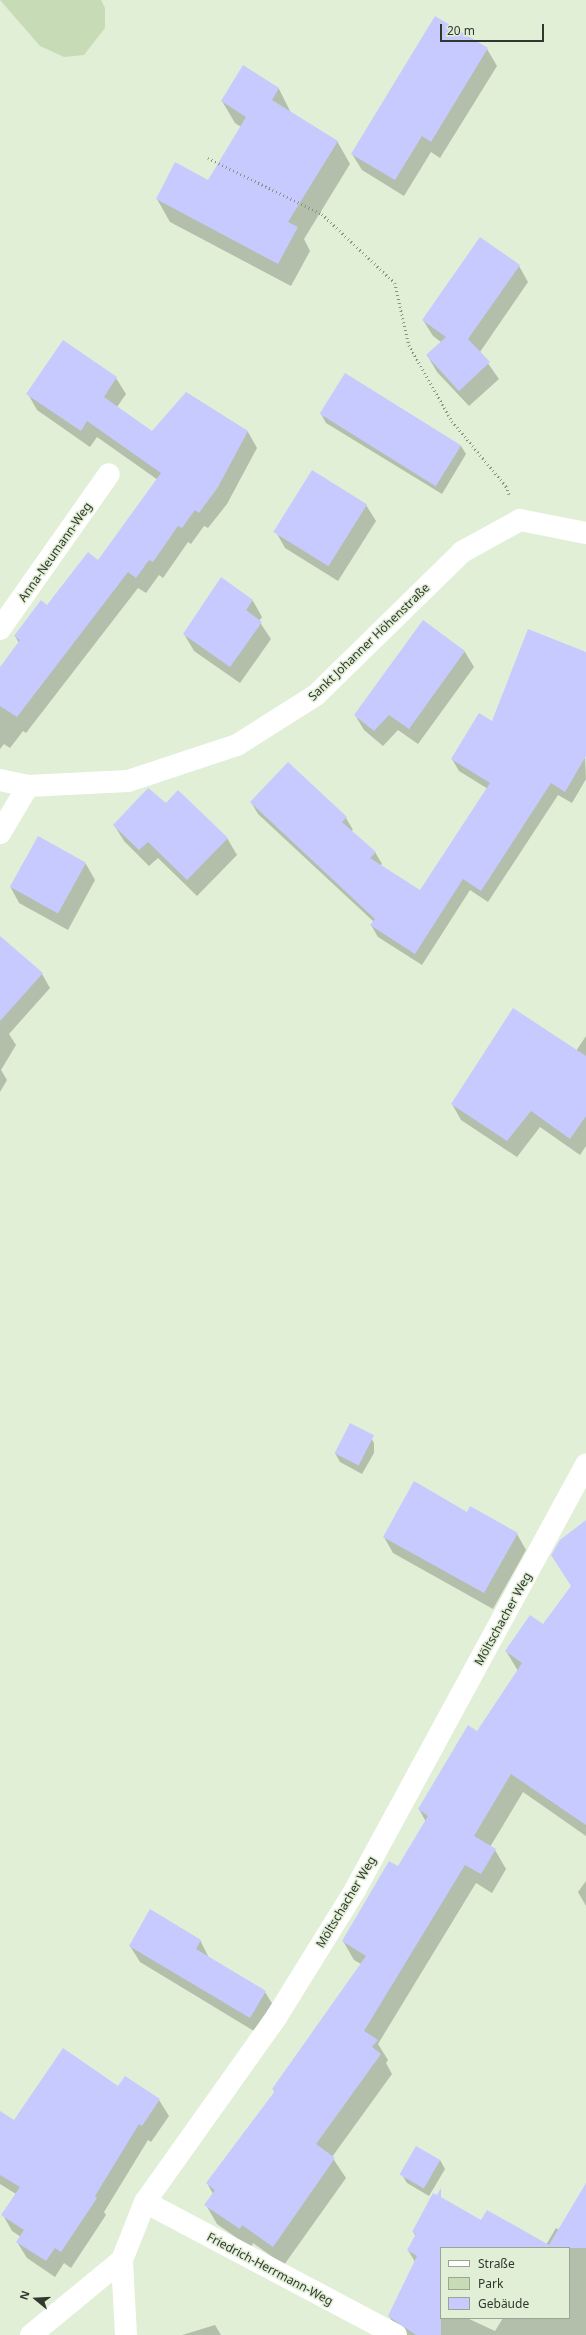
<!DOCTYPE html>
<meta charset="utf-8">
<style>
body{margin:0}
#map{position:relative;width:586px;height:2335px;overflow:hidden;background:#e0efd5;font-family:"Noto Sans",sans-serif}
div>[style]{position:absolute}
.green>*{inset:0;background:#c7dcb6}
.shadow>*{inset:0;background:#0003}
.building>*{inset:0;background:#c7caff;transform-origin:0 0}
.path>*{height:2.5px;margin-top:-1.25px;transform-origin:0;background:repeating-linear-gradient(90deg,#899382 0 1px,transparent 0 4px)}
.minor>*{height:22px;margin:-11px;padding:0 11px;transform-origin:11px;border-radius:11px;background:#fff}
span{translate:-50% -50%;white-space:nowrap;text-align:center;line-height:1.15;-webkit-text-stroke:3px #e0efd5;paint-order:stroke}
.street-label{font-size:12px;color:#32372e}
.legend{position:absolute;left:440px;top:2247px;width:130px;height:72px;box-sizing:border-box;background:#e0efd5;border:1px solid #9aa592;margin:0;padding:5px 7px;list-style:none;font-size:12px;color:#32372e}
.legend li{display:flex;align-items:center;gap:8px;height:20px}
.legend b{width:20px;border:1px solid #9aa592}
.north{position:absolute;left:16px;top:2279px;width:40px;height:40px;-webkit-text-stroke:3px #e0efd5;paint-order:stroke;rotate:288deg;font-size:11px;font-weight:700;line-height:16px;text-align:center;color:#32372e}
.north::after{content:'';display:block;margin:auto;width:14px;height:18px;background:#32372e;clip-path:polygon(50% 0,100% 100%,50% 72%,0 100%)}
.scale{position:absolute;left:440px;top:24px;width:104px;height:18px;box-sizing:border-box;border:2px solid #32372e;border-top:0;padding-left:5px;font-size:12px;line-height:14px;white-space:nowrap;color:#32372e;-webkit-text-stroke:3px #e0efd5;paint-order:stroke}
</style>
<div id="map">
<div class="green">
<div style="clip-path:polygon(0 0,101px 0,105px 8px,105px 28px,84px 55px,64px 57px,40px 46px)"></div>
</div>
<div class="shadow">
<div style="clip-path:polygon(487px 49px,497px 66px,440px 158px,431px 152px,404px 196px,362px 170px,352px 154px)"></div>
<div style="clip-path:polygon(243px 66px,279px 89px,291px 113px,337px 141px,350px 164px,304px 239px,310px 251px,291px 286px,170px 222px,157px 199px,209px 181px,241px 127px,235px 123px,222px 101px)"></div>
<div style="clip-path:polygon(519px 266px,528px 282px,480px 352px,499px 379px,469px 406px,437px 372px,427px 355px,441px 342px,433px 336px,423px 320px)"></div>
<div style="clip-path:polygon(116px 378px,126px 394px,117px 407px,152px 432px,187px 393px,248px 432px,257px 448px,227px 504px,208px 528px,204px 526px,191px 544px,188px 542px,163px 578px,159px 575px,146px 593px,138px 588px,26px 733px,23px 731px,10px 748px,4px 744px,0 749px,0 668px,19px 643px,15px 636px,99px 561px,158px 480px,97px 437px,90px 447px,37px 410px,28px 394px)"></div>
<div style="clip-path:polygon(321px 414px,461px 446px,466px 454px,442px 494px,326px 423px)"></div>
<div style="clip-path:polygon(366px 505px,376px 521px,338px 581px,285px 548px,276px 532px)"></div>
<div style="clip-path:polygon(221px 579px,253px 601px,262px 617px,259px 621px,271px 639px,240px 683px,194px 651px,184px 634px)"></div>
<div style="clip-path:polygon(423px 622px,465px 652px,474px 667px,418px 744px,398px 730px,383px 746px,364px 730px,355px 715px)"></div>
<div style="clip-path:polygon(585px 757px,586px 779px,572px 803px,558px 795px,488px 902px,470px 890px,422px 965px,378px 937px,371px 925px,374px 922px,258px 814px,251px 802px,346px 818px,353px 830px,351px 831px,375px 852px,382px 864px,380px 866px,420px 891px,488px 789px,459px 771px,452px 759px)"></div>
<div style="clip-path:polygon(149px 789px,166px 804px,227px 838px,237px 855px,197px 896px,158px 858px,149px 866px,124px 841px,114px 825px)"></div>
<div style="clip-path:polygon(86px 864px,95px 880px,68px 930px,19px 903px,10px 886px)"></div>
<div style="clip-path:polygon(0 937px,42px 974px,50px 988px,9px 1034px,16px 1045px,1px 1070px,7px 1080px,0 1092px)"></div>
<div style="clip-path:polygon(586px 1036px,586px 1146px,580px 1155px,540px 1127px,517px 1157px,461px 1120px,452px 1104px,576px 1051px)"></div>
<div style="clip-path:polygon(369px 1434px,374px 1443px,374px 1453px,362px 1474px,340px 1462px,335px 1453px)"></div>
<div style="clip-path:polygon(468px 1513px,517px 1534px,526px 1550px,493px 1609px,393px 1553px,384px 1537px)"></div>
<div style="clip-path:polygon(586px 1526px,586px 1836px,523px 1792px,490px 1847px,495px 1850px,506px 1869px,492px 1893px,476px 1883px,378px 2044px,388px 2060px,386px 2063px,392px 2074px,332px 2157px,346px 2178px,284px 2265px,253px 2243px,251px 2248px,217px 2224px,206px 2205px,213px 2194px,207px 2183px,275px 2093px,273px 2089px,361px 1964px,354px 1960px,343px 1941px,398px 1867px,426px 1822px,419px 1809px,478px 1732px,518px 1671px,506px 1651px,543px 1625px,571px 1587px)"></div>
<div style="clip-path:polygon(586px 1881px,586px 1906px,578px 1892px)"></div>
<div style="clip-path:polygon(200px 1940px,209px 1958px,265px 1992px,275px 2008px,259px 2034px,140px 1962px,130px 1946px)"></div>
<div style="clip-path:polygon(118px 2087px,159px 2100px,169px 2116px,151px 2142px,148px 2140px,104px 2212px,106px 2215px,71px 2268px,64px 2263px,55px 2277px,27px 2258px,17px 2242px,21px 2237px,12px 2231px,3px 2215px,16px 2194px,0 2184px,0 2113px,14px 2122px)"></div>
<div style="clip-path:polygon(440px 2160px,445px 2169px,429px 2196px,407px 2183px,402px 2175px)"></div>
<div style="clip-path:polygon(evenodd,586px 2186px,586px 2335px,400px 2335px,389px 2316px,415px 2262px,408px 2250px,416px 2236px,413px 2232px,481px 2221px,546px 2245px,556px 2228px,559px 2230px,586px 2186px,441px 2248px,569px 2248px,569px 2318px,503px 2318px,495px 2331px,467px 2318px,441px 2318px,441px 2248px)"></div>
<div style="clip-path:polygon(215px 2325px,221px 2335px,182px 2335px)"></div>
</div>
<div class="building">
<div style="clip-path:polygon(435px 16px,488px 48px,431px 142px,422px 136px,395px 180px,351px 154px)"></div>
<div style="clip-path:polygon(243px 65px,279px 88px,272px 100px,338px 141px,288px 222px,298px 227px,278px 264px,156px 199px,175px 162px,208px 180px,246px 117px,221px 101px)"></div>
<div style="clip-path:polygon(480px 237px,520px 265px,468px 339px,490px 362px,459px 391px,426px 355px,446px 337px,422px 320px)"></div>
<div style="clip-path:polygon(63px 340px,117px 377px,104px 397px,152px 431px,186px 392px,248px 431px,218px 487px,199px 513px,195px 510px,182px 528px,178px 526px,153px 562px,149px 560px,136px 578px,128px 572px,17px 717px,0 706px,0 667px,20px 640px,14px 636px,41px 600px,47px 605px,88px 552px,98px 560px,161px 473px,87px 421px,81px 431px,26px 394px)"></div>
<div style="left:345px;top:373px;width:137px;height:48px;rotate:32deg"></div>
<div style="left:312px;top:470px;width:65px;height:73px;rotate:32deg"></div>
<div style="clip-path:polygon(221px 577px,253px 600px,246px 610px,262px 622px,230px 667px,183px 634px)"></div>
<div style="clip-path:polygon(423px 620px,465px 651px,409px 729px,389px 715px,374px 731px,354px 715px)"></div>
<div style="clip-path:polygon(528px 629px,586px 652px,586px 756px,565px 792px,551px 783px,481px 891px,463px 879px,415px 954px,370px 925px,375px 919px,250px 802px,288px 762px,347px 817px,342px 822px,376px 852px,370px 858px,420px 890px,490px 783px,451px 759px,479px 713px,492px 721px)"></div>
<div style="clip-path:polygon(148px 788px,166px 803px,178px 790px,228px 838px,187px 880px,148px 842px,139px 850px,113px 825px)"></div>
<div style="left:38px;top:836px;width:55px;height:58px;rotate:29deg"></div>
<div style="clip-path:polygon(0 936px,43px 973px,0 1021px)"></div>
<div style="clip-path:polygon(513px 1008px,586px 1056px,586px 1116px,570px 1139px,531px 1111px,507px 1141px,451px 1104px)"></div>
<div style="left:350px;top:1423px;width:27px;height:34px;rotate:27deg"></div>
<div style="clip-path:polygon(414px 1481px,467px 1512px,470px 1506px,518px 1533px,484px 1593px,383px 1537px)"></div>
<div style="clip-path:polygon(586px 1520px,586px 1825px,511px 1774px,474px 1836px,496px 1849px,481px 1874px,465px 1865px,364px 2031px,378px 2040px,372px 2047px,381px 2054px,316px 2144px,335px 2158px,273px 2247px,242px 2225px,240px 2229px,204px 2205px,215px 2190px,206px 2183px,275px 2091px,272px 2089px,366px 1956px,342px 1941px,389px 1861px,398px 1866px,428px 1816px,418px 1809px,468px 1725px,477px 1731px,522px 1663px,505px 1651px,530px 1615px,543px 1624px,571px 1586px,551px 1555px,560px 1540px)"></div>
<div style="clip-path:polygon(150px 1909px,201px 1940px,196px 1949px,266px 1991px,250px 2018px,129px 1946px)"></div>
<div style="clip-path:polygon(63px 2048px,118px 2086px,125px 2076px,160px 2099px,142px 2126px,139px 2124px,95px 2196px,97px 2198px,61px 2252px,55px 2248px,46px 2261px,16px 2242px,24px 2230px,1px 2215px,20px 2187px,0 2175px,0 2111px,14px 2120px)"></div>
<div style="left:416px;top:2146px;width:28px;height:33px;rotate:30deg"></div>
<div style="clip-path:polygon(586px 2183px,586px 2248px,441px 2248px,441px 2335px,416px 2335px,388px 2316px,417px 2256px,407px 2250px,416px 2234px,412px 2232px,433px 2193px,437px 2195px,441px 2188px,441px 2197px,481px 2220px,487px 2210px,549px 2245px)"></div>
</div>
<div class="path">
<div style="left:208px;top:158px;width:127px;rotate:26.2deg"></div>
<div style="left:322px;top:214px;width:100px;rotate:43.4deg"></div>
<div style="left:395px;top:283px;width:64px;rotate:77.3deg"></div>
<div style="left:409px;top:345px;width:87px;rotate:60.5deg"></div>
<div style="left:452px;top:421px;width:85px;rotate:50.3deg"></div>
<div style="left:506px;top:486px;width:9px;rotate:69deg"></div>
</div>
<div class="minor">
<div style="left:0;top:629px;width:189px;rotate:-54.9deg"></div>
<div style="left:0;top:780px;width:29px;rotate:12deg"></div>
<div style="left:28px;top:786px;width:100px;rotate:-2.9deg"></div>
<div style="left:128px;top:781px;width:115px;rotate:-18.3deg"></div>
<div style="left:237px;top:745px;width:93px;rotate:-32.3deg"></div>
<div style="left:316px;top:695px;width:204px;rotate:-44.4deg"></div>
<div style="left:462px;top:552px;width:66px;rotate:-28.9deg"></div>
<div style="left:520px;top:520px;width:67px;rotate:11.1deg"></div>
<div style="left:0;top:833px;width:55px;rotate:-59.2deg"></div>
<div style="left:145px;top:2202px;width:284px;rotate:27.9deg"></div>
<div style="left:31px;top:2335px;width:118px;rotate:-39.5deg"></div>
<div style="left:126px;top:2335px;width:75px;rotate:-93.1deg"></div>
<div style="left:122px;top:2260px;width:62px;rotate:-68.4deg"></div>
<div style="left:145px;top:2202px;width:228px;rotate:-54.6deg"></div>
<div style="left:277px;top:2016px;width:148px;rotate:-58.2deg"></div>
<div style="left:355px;top:1890px;width:484px;rotate:-61.5deg"></div>
</div>
<div class="street-label">
<span style="left:55px;top:552px;rotate:-55deg">Anna-Neumann-Weg</span>
<span style="left:369px;top:642px;rotate:-44deg">Sankt Johanner Höhenstraße</span>
<span style="left:503px;top:1619px;rotate:-61deg">Möltschacher Weg</span>
<span style="left:346px;top:1902px;rotate:-59deg">Möltschacher Weg</span>
<span style="left:270px;top:2269px;rotate:28deg">Friedrich-Herrmann-Weg</span>
</div>
<ul class="legend">
<li><b style="height:5px;background:#fff"></b>Straße</li>
<li><b style="height:11px;background:#c7dcb6"></b>Park</li>
<li><b style="height:11px;background:#c7caff"></b>Gebäude</li>
</ul>
<div class="north">N</div>
<div class="scale">20 m</div>
</div>
